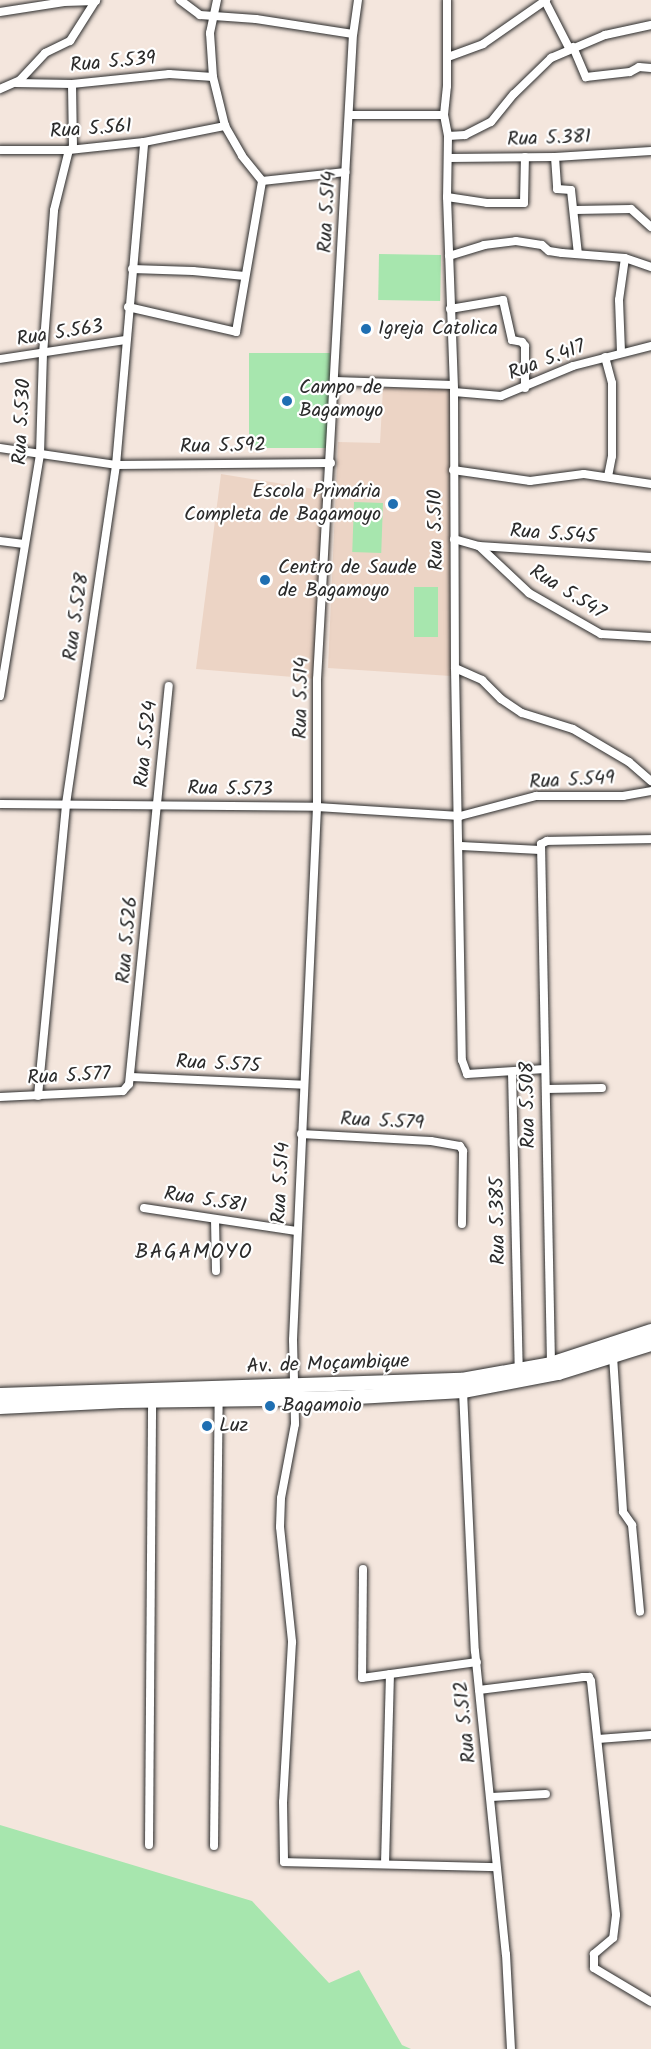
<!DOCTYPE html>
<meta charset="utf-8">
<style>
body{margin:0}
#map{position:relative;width:651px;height:2049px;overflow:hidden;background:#f4e6dd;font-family:Kalam,sans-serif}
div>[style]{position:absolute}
.built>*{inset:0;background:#ecd4c5}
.green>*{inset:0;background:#a7e6ae;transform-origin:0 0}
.roads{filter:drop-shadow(0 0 2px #2b2b2b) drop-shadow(0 0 2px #2b2b2b)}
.street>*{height:8px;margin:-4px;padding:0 4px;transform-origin:4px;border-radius:4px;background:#fff}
.highway>*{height:14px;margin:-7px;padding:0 7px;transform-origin:7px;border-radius:7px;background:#fff}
.dots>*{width:16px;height:16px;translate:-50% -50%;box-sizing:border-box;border:3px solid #fff;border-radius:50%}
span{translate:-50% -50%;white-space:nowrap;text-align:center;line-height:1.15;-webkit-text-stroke:4.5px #fff;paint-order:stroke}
.street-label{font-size:20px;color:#2b2b2b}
.poi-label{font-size:20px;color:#2b2b2b}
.left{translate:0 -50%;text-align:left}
.right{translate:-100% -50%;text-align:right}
.neighbourhood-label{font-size:21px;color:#2b2b2b;letter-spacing:1.5px}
</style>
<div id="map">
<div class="built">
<div style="clip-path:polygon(383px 388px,451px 389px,451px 676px,328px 668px,338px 442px,380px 443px)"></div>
<div style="clip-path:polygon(221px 474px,326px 491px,317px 679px,196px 669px)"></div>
</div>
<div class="green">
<div style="left:379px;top:254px;width:62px;height:46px;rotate:1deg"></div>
<div style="left:249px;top:353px;width:81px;height:95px"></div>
<div style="left:354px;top:502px;width:29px;height:50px;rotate:2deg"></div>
<div style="left:414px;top:587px;width:24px;height:50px"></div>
<div style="clip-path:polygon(0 1825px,252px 1901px,329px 1983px,359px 1970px,402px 2045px,411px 2049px,0 2049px)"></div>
</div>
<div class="roads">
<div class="street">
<div style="left:180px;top:0;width:25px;rotate:37deg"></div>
<div style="left:200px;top:15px;width:56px;rotate:4.1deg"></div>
<div style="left:256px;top:19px;width:98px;rotate:8.8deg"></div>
<div style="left:217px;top:0;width:34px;rotate:102deg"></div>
<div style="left:210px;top:33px;width:44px;rotate:86.1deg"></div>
<div style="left:213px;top:77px;width:50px;rotate:76.2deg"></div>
<div style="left:225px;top:126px;width:34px;rotate:60deg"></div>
<div style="left:242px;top:156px;width:32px;rotate:51deg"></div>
<div style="left:358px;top:0;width:34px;rotate:98deg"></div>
<div style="left:353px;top:34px;width:646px;rotate:93.19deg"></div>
<div style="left:317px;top:679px;width:128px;rotate:90deg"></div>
<div style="left:317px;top:807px;width:534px;rotate:92.58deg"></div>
<div style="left:293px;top:1340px;width:84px;rotate:88.6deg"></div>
<div style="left:295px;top:1424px;width:75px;rotate:100.7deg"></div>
<div style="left:281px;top:1498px;width:29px;rotate:92deg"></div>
<div style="left:280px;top:1527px;width:116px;rotate:84deg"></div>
<div style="left:292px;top:1642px;width:160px;rotate:93.2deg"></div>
<div style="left:283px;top:1802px;width:60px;rotate:89deg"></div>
<div style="left:284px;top:1862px;width:211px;rotate:1.4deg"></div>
<div style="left:447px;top:0;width:86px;rotate:90deg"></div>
<div style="left:447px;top:86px;width:29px;rotate:96deg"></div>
<div style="left:444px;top:115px;width:21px;rotate:79deg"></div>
<div style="left:448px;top:136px;width:61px;rotate:90.9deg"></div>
<div style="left:447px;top:197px;width:195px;rotate:87.9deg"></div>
<div style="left:454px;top:392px;width:276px;rotate:89.8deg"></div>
<div style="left:455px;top:668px;width:392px;rotate:89deg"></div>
<div style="left:462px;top:1060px;width:15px;rotate:70deg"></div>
<div style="left:467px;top:1074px;width:78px;rotate:-3.7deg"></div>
<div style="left:545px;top:1px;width:53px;rotate:62.9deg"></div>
<div style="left:0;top:12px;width:65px;rotate:-8.9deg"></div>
<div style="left:64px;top:2px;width:32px;rotate:-2deg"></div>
<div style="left:573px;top:47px;width:33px;rotate:67deg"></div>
<div style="left:586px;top:77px;width:44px;rotate:-6.5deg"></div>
<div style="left:630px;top:72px;width:10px;rotate:-29deg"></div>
<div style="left:639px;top:67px;width:12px;rotate:5deg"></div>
<div style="left:448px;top:57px;width:37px;rotate:-20deg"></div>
<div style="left:483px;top:44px;width:77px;rotate:-34.9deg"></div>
<div style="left:16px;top:83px;width:56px;rotate:1deg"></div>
<div style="left:72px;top:84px;width:98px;rotate:-5.9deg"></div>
<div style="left:169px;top:74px;width:44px;rotate:3.9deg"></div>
<div style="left:72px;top:84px;width:65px;rotate:89.1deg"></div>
<div style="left:0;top:89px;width:22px;rotate:-24deg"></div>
<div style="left:20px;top:80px;width:37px;rotate:-47deg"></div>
<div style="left:45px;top:53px;width:28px;rotate:-26deg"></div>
<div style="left:70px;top:41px;width:49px;rotate:-57.6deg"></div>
<div style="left:349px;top:115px;width:95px"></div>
<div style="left:448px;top:136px;width:17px;rotate:-3deg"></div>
<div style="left:465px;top:135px;width:29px;rotate:-27deg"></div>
<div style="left:491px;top:122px;width:36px;rotate:-51deg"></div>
<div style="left:514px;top:94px;width:52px;rotate:-44.2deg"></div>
<div style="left:551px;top:58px;width:59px;rotate:-23.1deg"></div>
<div style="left:605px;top:35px;width:47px;rotate:-12.3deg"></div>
<div style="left:0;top:150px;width:69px"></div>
<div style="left:69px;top:150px;width:75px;rotate:-6.1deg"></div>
<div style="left:144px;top:142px;width:83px;rotate:-11.2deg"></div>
<div style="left:555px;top:157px;width:32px;rotate:86deg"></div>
<div style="left:557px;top:189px;width:14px;rotate:4deg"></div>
<div style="left:571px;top:190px;width:64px;rotate:83.8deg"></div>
<div style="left:448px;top:158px;width:107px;rotate:-0.5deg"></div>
<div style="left:555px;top:157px;width:96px;rotate:-3.6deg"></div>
<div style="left:262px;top:181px;width:84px;rotate:-6.1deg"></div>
<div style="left:447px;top:197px;width:40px;rotate:8.5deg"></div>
<div style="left:487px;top:203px;width:37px"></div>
<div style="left:524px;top:203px;width:46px;rotate:-88.8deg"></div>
<div style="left:575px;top:210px;width:56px;rotate:-1deg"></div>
<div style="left:631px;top:209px;width:27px;rotate:42deg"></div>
<div style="left:449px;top:256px;width:37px;rotate:-17deg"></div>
<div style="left:484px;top:245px;width:32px;rotate:-7deg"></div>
<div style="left:516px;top:241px;width:26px;rotate:9deg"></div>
<div style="left:542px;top:245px;width:9px;rotate:41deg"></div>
<div style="left:549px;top:251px;width:13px;rotate:9deg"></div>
<div style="left:562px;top:253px;width:63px;rotate:4.5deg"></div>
<div style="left:625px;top:258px;width:28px;rotate:19deg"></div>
<div style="left:132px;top:269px;width:61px;rotate:1.9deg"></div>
<div style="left:193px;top:271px;width:52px;rotate:5.5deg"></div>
<div style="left:128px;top:307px;width:111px;rotate:13deg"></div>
<div style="left:236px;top:332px;width:153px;rotate:-80.2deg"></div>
<div style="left:450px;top:309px;width:54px;rotate:-9.6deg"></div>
<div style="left:503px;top:300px;width:41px;rotate:77.3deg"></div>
<div style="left:512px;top:340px;width:10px;rotate:11deg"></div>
<div style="left:522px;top:342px;width:5px;rotate:53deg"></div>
<div style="left:525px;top:346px;width:42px;rotate:90deg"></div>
<div style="left:621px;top:352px;width:52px;rotate:-92.2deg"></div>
<div style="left:619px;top:300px;width:42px;rotate:-81.9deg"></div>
<div style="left:605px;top:357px;width:27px;rotate:75deg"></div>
<div style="left:612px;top:383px;width:73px;rotate:90deg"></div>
<div style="left:612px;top:456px;width:20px;rotate:101deg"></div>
<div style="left:0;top:359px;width:126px;rotate:-8.6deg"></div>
<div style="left:335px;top:381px;width:118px;rotate:1.9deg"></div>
<div style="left:454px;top:392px;width:47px;rotate:4.9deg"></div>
<div style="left:501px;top:396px;width:78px;rotate:-22.6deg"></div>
<div style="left:573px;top:366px;width:81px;rotate:-14.4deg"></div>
<div style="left:0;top:448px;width:117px;rotate:8.3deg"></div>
<div style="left:116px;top:465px;width:215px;rotate:-0.5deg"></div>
<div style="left:453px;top:470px;width:78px;rotate:8.1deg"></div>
<div style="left:530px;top:481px;width:54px;rotate:-7.4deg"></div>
<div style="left:584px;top:474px;width:68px;rotate:8.5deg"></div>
<div style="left:454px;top:539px;width:26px;rotate:16deg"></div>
<div style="left:479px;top:546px;width:172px;rotate:3.7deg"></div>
<div style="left:0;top:541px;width:24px;rotate:7deg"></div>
<div style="left:479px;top:546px;width:69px;rotate:43.2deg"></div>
<div style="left:529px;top:593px;width:83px;rotate:29.7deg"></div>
<div style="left:601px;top:634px;width:50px;rotate:3.4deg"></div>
<div style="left:455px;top:668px;width:30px;rotate:24deg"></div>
<div style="left:482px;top:680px;width:27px;rotate:45deg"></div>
<div style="left:501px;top:699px;width:25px;rotate:34deg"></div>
<div style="left:522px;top:713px;width:53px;rotate:17.4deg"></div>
<div style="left:573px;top:729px;width:65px;rotate:30.5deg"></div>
<div style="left:629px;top:762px;width:29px;rotate:41deg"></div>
<div style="left:0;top:696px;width:245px;rotate:-80.6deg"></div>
<div style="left:40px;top:454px;width:100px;rotate:-88.3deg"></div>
<div style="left:43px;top:354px;width:144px;rotate:-85.6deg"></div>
<div style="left:54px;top:210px;width:62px;rotate:-76deg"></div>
<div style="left:0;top:804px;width:317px;rotate:0.5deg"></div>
<div style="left:317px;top:807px;width:143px;rotate:3.6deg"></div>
<div style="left:460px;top:816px;width:79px;rotate:-14.7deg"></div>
<div style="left:536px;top:796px;width:87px"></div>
<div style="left:623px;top:796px;width:28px;rotate:-10deg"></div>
<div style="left:460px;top:846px;width:81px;rotate:2.8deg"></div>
<div style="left:512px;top:1072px;width:298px;rotate:88.7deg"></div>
<div style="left:131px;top:1077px;width:173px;rotate:2.6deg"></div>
<div style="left:546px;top:1089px;width:56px;rotate:-1deg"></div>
<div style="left:38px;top:1096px;width:293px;rotate:-84.5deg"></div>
<div style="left:66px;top:804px;width:343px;rotate:-81.6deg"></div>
<div style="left:116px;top:465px;width:324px;rotate:-85deg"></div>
<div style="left:0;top:1097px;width:123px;rotate:-2.8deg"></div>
<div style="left:123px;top:1091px;width:9px;rotate:-49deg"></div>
<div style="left:129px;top:1084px;width:400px;rotate:-84.3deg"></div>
<div style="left:301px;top:1134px;width:130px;rotate:3.1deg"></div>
<div style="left:431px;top:1141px;width:29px;rotate:10deg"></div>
<div style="left:460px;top:1146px;width:6px;rotate:59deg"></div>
<div style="left:463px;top:1151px;width:73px;rotate:90.8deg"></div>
<div style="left:144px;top:1208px;width:154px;rotate:8.6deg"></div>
<div style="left:215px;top:1219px;width:52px;rotate:88.9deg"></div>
<div style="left:613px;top:1356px;width:156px;rotate:86.3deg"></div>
<div style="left:623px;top:1512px;width:16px;rotate:55deg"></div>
<div style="left:632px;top:1525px;width:87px;rotate:84.7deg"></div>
<div style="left:551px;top:1364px;width:520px;rotate:-91.1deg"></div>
<div style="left:541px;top:844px;width:7px;rotate:-27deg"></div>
<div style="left:547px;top:841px;width:104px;rotate:-1.1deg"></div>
<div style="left:463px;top:1391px;width:260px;rotate:87.4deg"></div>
<div style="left:475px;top:1651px;width:305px;rotate:84.2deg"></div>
<div style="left:506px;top:1954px;width:95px;rotate:87deg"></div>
<div style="left:363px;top:1569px;width:109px;rotate:90.5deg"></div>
<div style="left:362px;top:1678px;width:116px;rotate:-7.9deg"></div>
<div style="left:479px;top:1690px;width:105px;rotate:-7.1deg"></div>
<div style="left:583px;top:1677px;width:6px"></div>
<div style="left:589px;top:1677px;width:4px;rotate:63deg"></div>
<div style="left:591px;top:1681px;width:235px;rotate:83.9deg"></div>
<div style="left:616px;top:1915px;width:23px;rotate:97deg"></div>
<div style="left:613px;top:1938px;width:25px;rotate:140deg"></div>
<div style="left:594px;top:1954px;width:14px;rotate:90deg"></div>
<div style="left:594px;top:1968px;width:66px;rotate:30.8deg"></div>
<div style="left:598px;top:1739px;width:53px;rotate:-4.3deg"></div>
<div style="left:491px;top:1797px;width:55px;rotate:-3.1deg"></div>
<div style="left:149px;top:1845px;width:444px;rotate:-89.6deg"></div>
<div style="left:214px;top:1846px;width:447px;rotate:-89.4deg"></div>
<div style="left:385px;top:1864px;width:190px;rotate:-88.5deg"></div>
</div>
<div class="highway">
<div style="left:0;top:1395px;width:462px;rotate:-1.9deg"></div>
<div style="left:462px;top:1380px;width:90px;rotate:-10.2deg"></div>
<div style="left:551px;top:1364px;width:105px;rotate:-18.3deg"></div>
<div style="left:0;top:1407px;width:121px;rotate:-2.8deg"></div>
<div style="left:121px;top:1401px;width:218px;rotate:-0.8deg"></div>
<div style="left:339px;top:1398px;width:124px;rotate:-3.2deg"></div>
<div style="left:463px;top:1391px;width:97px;rotate:-10.7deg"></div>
<div style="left:558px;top:1373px;width:97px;rotate:-17.3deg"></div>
</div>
</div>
<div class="dots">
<div style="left:366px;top:329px;background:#1f6fb2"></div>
<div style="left:287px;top:401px;background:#1f6fb2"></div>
<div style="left:393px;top:504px;background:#1f6fb2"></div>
<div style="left:265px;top:580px;background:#1f6fb2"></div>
<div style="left:270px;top:1406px;background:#1f6fb2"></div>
<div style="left:207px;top:1426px;background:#1f6fb2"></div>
</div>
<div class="street-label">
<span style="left:113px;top:63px;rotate:-5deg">Rua 5.539</span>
<span style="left:91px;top:130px;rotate:-4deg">Rua 5.561</span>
<span style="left:549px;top:139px;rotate:-2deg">Rua 5.381</span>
<span style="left:328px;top:212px;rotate:-87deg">Rua 5.514</span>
<span style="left:60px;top:334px;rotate:-9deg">Rua 5.563</span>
<span style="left:547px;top:361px;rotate:-21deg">Rua 5.417</span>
<span style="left:23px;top:422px;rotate:-87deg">Rua 5.530</span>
<span style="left:223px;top:447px;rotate:-1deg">Rua 5.592</span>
<span style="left:437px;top:530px;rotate:-91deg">Rua 5.510</span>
<span style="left:553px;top:535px;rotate:4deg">Rua 5.545</span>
<span style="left:567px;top:593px;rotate:32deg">Rua 5.547</span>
<span style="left:77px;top:617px;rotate:-82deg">Rua 5.528</span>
<span style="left:302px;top:698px;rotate:-89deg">Rua 5.514</span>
<span style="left:147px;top:744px;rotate:-84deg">Rua 5.524</span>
<span style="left:572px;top:781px;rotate:-3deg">Rua 5.549</span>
<span style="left:230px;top:790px;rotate:1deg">Rua 5.573</span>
<span style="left:128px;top:940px;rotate:-85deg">Rua 5.526</span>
<span style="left:218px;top:1065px;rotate:3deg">Rua 5.575</span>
<span style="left:69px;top:1077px;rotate:-3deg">Rua 5.577</span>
<span style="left:529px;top:1105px;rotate:-91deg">Rua 5.508</span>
<span style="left:382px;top:1122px;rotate:3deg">Rua 5.579</span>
<span style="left:282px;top:1183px;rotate:-87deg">Rua 5.514</span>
<span style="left:205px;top:1201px;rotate:9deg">Rua 5.581</span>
<span style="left:499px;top:1221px;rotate:-91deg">Rua 5.385</span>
<span style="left:328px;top:1365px;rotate:-2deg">Av. de Moçambique</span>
<span style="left:466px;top:1722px;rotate:-96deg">Rua 5.512</span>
</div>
<div class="poi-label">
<span class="left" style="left:378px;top:329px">Igreja Catolica</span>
<span class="left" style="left:299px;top:400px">Campo de<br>Bagamoyo</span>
<span class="right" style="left:381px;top:504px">Escola Primária<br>Completa de Bagamoyo</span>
<span class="left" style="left:278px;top:580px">Centro de Saude<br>de Bagamoyo</span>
<span class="left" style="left:282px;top:1406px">Bagamoio</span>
<span class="left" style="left:219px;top:1426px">Luz</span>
</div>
<div class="neighbourhood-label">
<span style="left:194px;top:1253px">BAGAMOYO</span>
</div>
</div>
